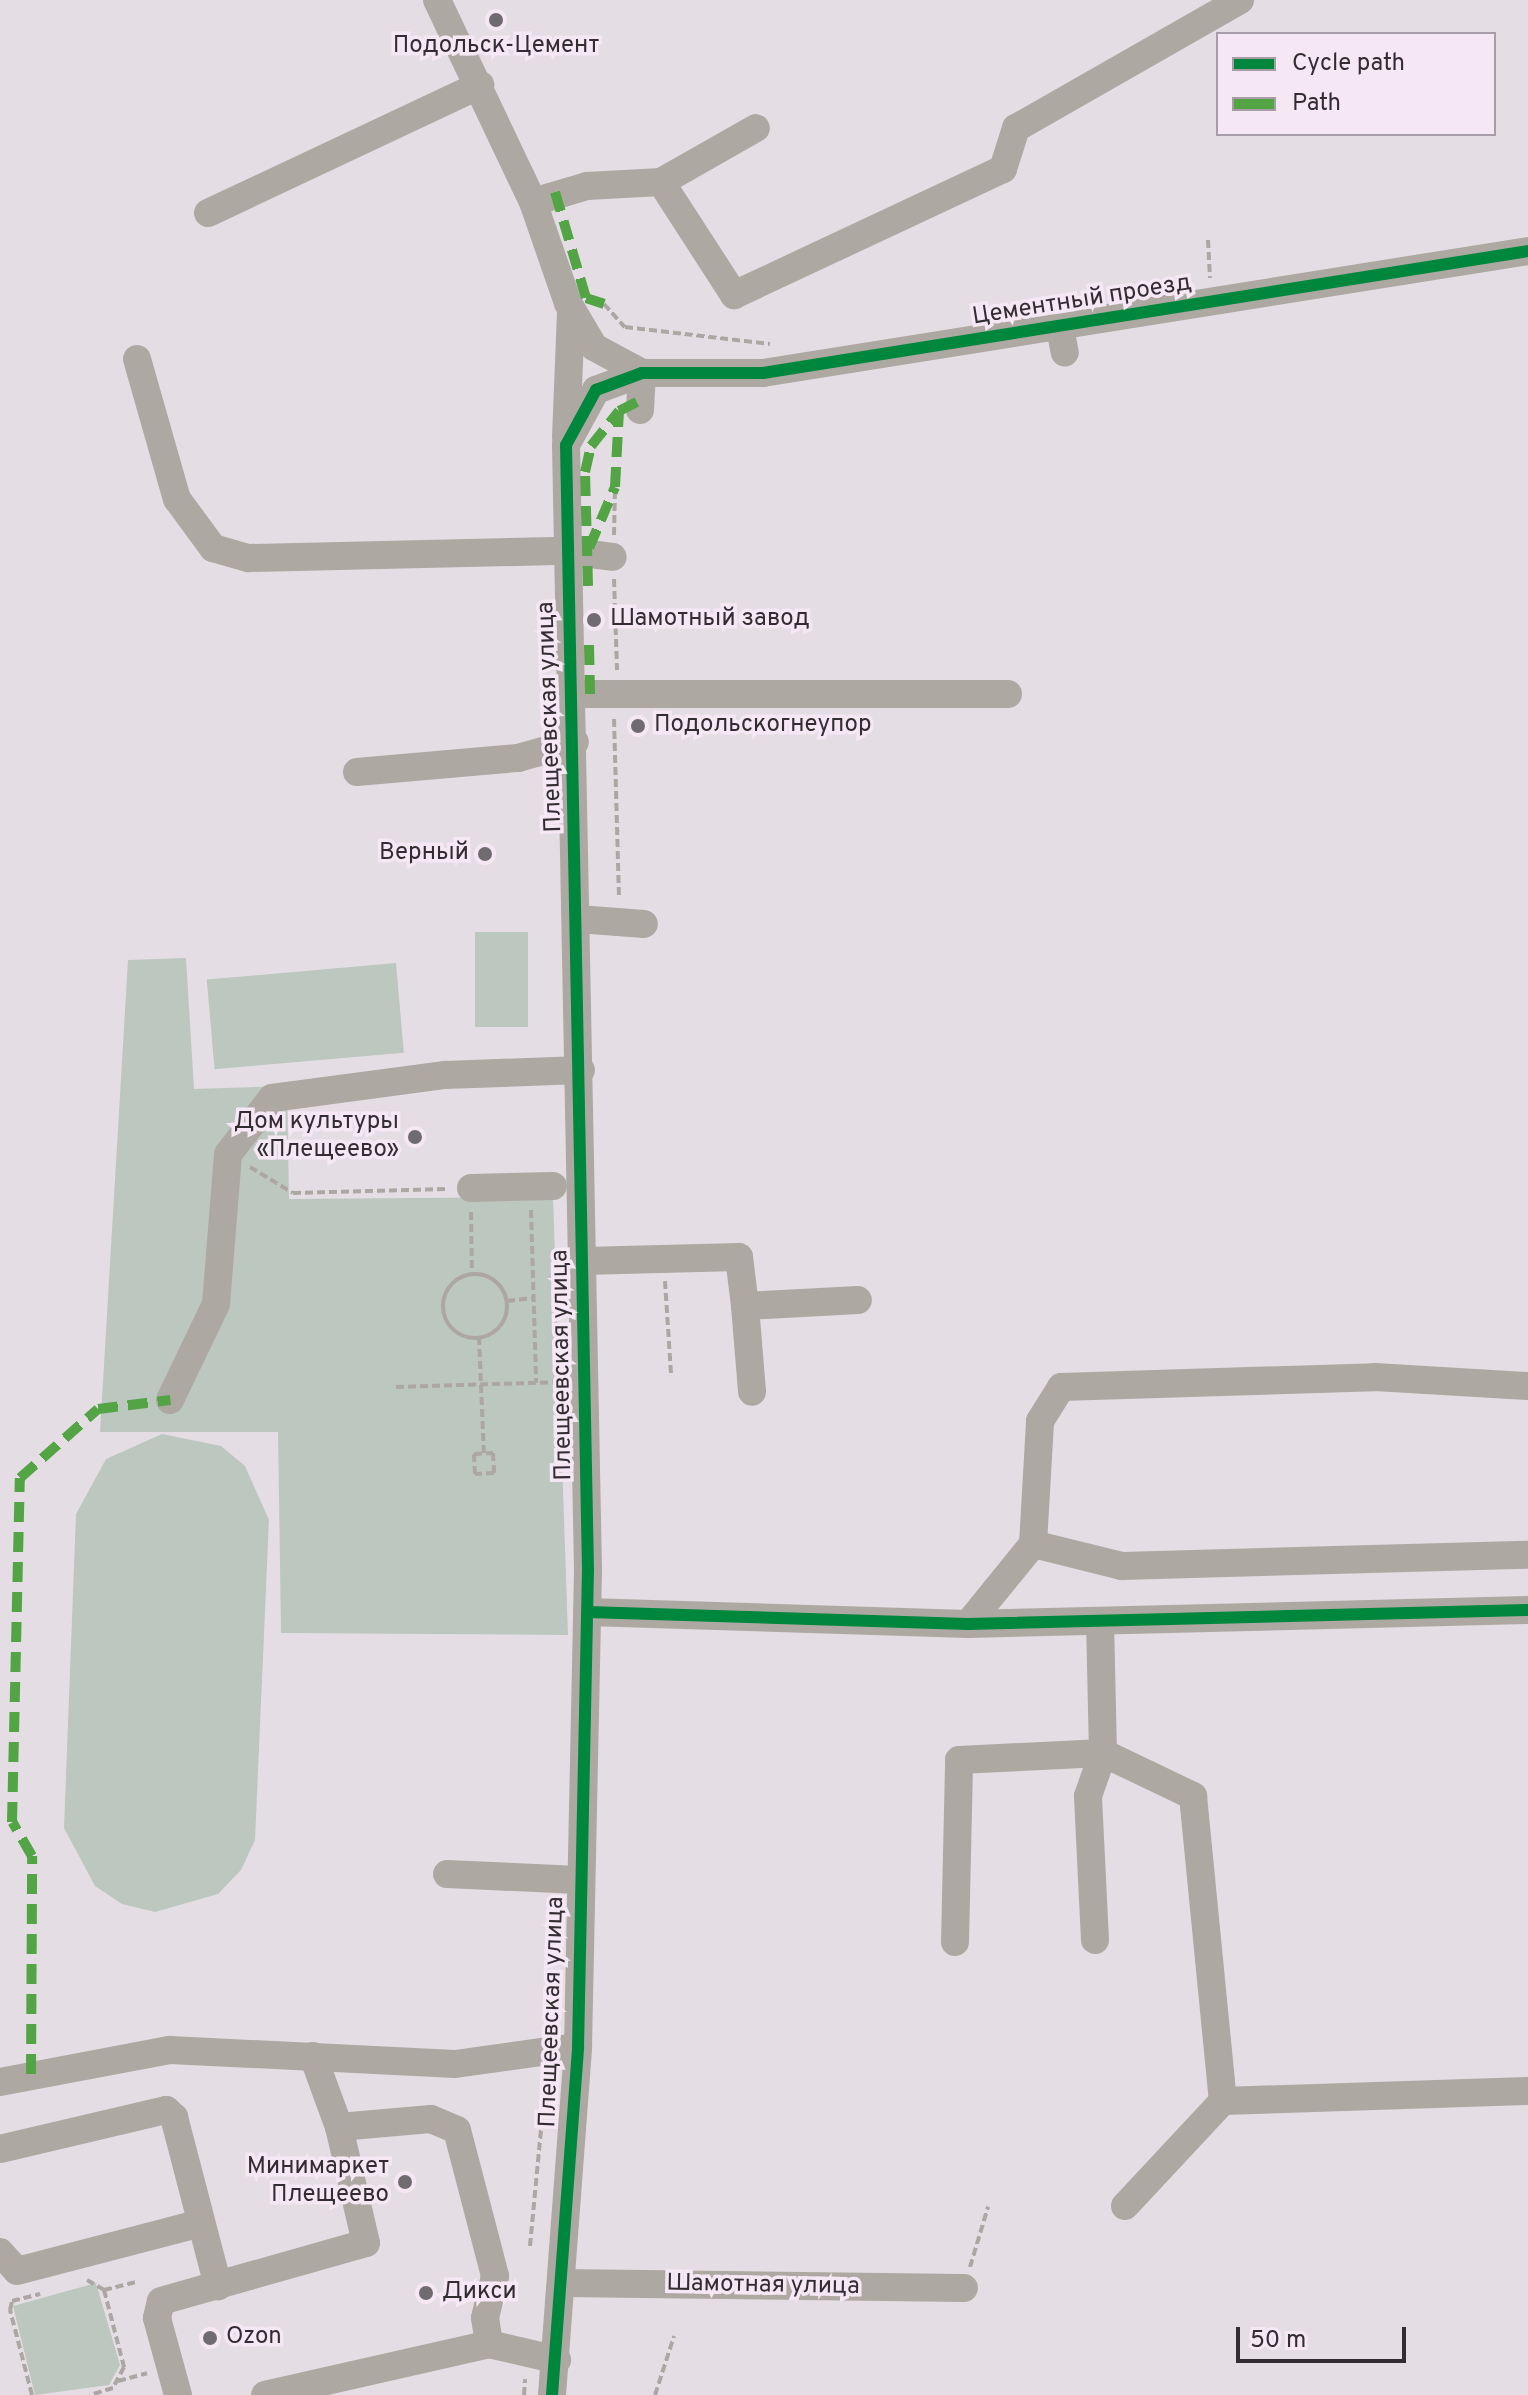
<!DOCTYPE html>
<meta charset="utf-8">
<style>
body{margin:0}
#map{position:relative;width:1528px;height:2395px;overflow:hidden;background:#e4dee4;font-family:Overpass,sans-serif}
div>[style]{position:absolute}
.green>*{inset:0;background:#bcc7bf;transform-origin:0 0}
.path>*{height:4px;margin-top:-2px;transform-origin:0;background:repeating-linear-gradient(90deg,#aca7a3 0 8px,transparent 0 12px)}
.path>.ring{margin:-2px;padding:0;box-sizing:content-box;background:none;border:4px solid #aca7a3;border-radius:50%}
.minor>*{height:28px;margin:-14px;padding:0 14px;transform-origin:14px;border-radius:14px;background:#aea8a2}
.quiet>*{height:10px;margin-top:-5px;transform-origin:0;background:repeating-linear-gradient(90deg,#52a444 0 20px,transparent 0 30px)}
.cycleway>*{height:12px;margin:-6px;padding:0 6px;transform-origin:6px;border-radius:6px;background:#00873e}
.dots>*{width:22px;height:22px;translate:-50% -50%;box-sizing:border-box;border:4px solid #f5e7f4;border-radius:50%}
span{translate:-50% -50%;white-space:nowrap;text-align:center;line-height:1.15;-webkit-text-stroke:7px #f5e7f4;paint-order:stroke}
.poi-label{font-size:24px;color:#322d31}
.left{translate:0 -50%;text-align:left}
.right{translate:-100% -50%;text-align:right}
.street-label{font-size:24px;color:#322d31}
.legend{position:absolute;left:1216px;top:32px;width:280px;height:104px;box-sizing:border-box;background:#f5e7f4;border:2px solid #a79da6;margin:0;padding:10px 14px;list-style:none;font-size:24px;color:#322d31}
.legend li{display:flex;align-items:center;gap:16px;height:40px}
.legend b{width:40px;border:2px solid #a79da6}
.scale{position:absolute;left:1236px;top:2327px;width:170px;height:36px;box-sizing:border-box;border:4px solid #322d31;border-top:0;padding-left:10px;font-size:24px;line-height:28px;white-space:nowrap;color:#322d31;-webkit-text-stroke:6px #f5e7f4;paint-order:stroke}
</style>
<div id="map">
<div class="green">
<div style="left:528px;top:932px;width:95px;height:53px;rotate:90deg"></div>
<div style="clip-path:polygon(186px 958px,194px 1089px,287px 1086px,289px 1199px,553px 1197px,568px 1635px,281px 1633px,278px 1432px,100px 1432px,128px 960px)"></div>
<div style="left:396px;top:963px;width:90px;height:190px;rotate:85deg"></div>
<div style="clip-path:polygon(162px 1434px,221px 1446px,245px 1466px,269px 1520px,255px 1840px,241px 1870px,218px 1894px,155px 1912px,122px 1904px,95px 1886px,64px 1828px,76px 1514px,106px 1459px)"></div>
<div style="clip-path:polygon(96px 2283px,120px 2365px,109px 2385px,35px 2395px,13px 2306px)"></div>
</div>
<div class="path">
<div style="left:1208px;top:240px;width:38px;rotate:87deg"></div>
<div style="left:604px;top:304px;width:31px;rotate:48deg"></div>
<div style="left:625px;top:327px;width:146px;rotate:6.7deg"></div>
<div style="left:614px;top:535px;width:48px;rotate:-88.8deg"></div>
<div style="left:614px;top:579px;width:91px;rotate:88.1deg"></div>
<div style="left:614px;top:719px;width:179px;rotate:88.4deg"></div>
<div style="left:250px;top:1167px;width:50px;rotate:31.2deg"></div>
<div style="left:293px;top:1193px;width:153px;rotate:-1.5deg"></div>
<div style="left:531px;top:1210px;width:173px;rotate:88.3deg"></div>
<div style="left:471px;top:1212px;width:62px;rotate:89.1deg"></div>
<div class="ring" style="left:443px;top:1274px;width:60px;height:60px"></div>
<div style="left:665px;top:1281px;width:93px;rotate:86.3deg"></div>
<div style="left:507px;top:1301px;width:25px;rotate:-7deg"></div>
<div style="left:479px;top:1337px;width:117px;rotate:87.6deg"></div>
<div style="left:396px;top:1387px;width:166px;rotate:-1.7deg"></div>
<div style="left:493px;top:1453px;width:20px;rotate:87deg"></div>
<div style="left:494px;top:1473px;width:19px;rotate:177deg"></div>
<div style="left:475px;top:1474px;width:20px;rotate:-93deg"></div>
<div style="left:474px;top:1454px;width:19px;rotate:-3deg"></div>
<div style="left:550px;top:2025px;width:19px;rotate:-84deg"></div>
<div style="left:530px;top:2246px;width:169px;rotate:-84.6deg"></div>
<div style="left:970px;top:2267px;width:63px;rotate:-73.3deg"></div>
<div style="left:87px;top:2280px;width:20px;rotate:30deg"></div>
<div style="left:104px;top:2290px;width:80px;rotate:75.4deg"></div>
<div style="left:124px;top:2367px;width:24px;rotate:118deg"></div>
<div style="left:113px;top:2388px;width:24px;rotate:163deg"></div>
<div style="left:104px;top:2290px;width:32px;rotate:-14deg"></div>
<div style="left:118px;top:2381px;width:30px;rotate:-15deg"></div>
<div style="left:32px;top:2395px;width:88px;rotate:-104.5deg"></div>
<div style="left:10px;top:2310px;width:9px;rotate:-77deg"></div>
<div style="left:12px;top:2301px;width:29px;rotate:-14deg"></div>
<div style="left:524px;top:2395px;width:16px;rotate:-86deg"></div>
<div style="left:655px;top:2395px;width:62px;rotate:-72.1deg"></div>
</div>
<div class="minor">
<div style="left:437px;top:0;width:224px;rotate:64.6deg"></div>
<div style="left:533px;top:202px;width:107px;rotate:70.9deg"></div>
<div style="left:568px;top:303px;width:51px;rotate:59.4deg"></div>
<div style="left:594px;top:347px;width:55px;rotate:28.4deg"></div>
<div style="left:661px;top:182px;width:135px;rotate:57.1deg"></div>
<div style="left:734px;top:295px;width:297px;rotate:-25.1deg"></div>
<div style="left:1003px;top:169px;width:43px;rotate:-72.4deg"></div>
<div style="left:1016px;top:128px;width:258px;rotate:-29.7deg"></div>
<div style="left:533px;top:202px;width:56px;rotate:-16.5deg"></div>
<div style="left:587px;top:186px;width:74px;rotate:-3.1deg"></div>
<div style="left:661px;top:182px;width:109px;rotate:-29.6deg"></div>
<div style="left:208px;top:213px;width:301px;rotate:-25.2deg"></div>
<div style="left:1060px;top:328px;width:25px;rotate:79deg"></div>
<div style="left:137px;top:359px;width:146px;rotate:74.1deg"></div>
<div style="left:177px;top:499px;width:61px;rotate:53.7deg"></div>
<div style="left:213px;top:548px;width:37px;rotate:16deg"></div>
<div style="left:249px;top:558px;width:317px;rotate:-1.3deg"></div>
<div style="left:566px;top:551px;width:47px;rotate:7.3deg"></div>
<div style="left:640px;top:410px;width:37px;rotate:-87deg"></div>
<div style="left:566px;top:437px;width:127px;rotate:-87.7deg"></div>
<div style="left:574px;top:694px;width:434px"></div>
<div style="left:357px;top:772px;width:162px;rotate:-5deg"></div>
<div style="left:518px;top:758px;width:59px;rotate:-15.7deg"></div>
<div style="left:578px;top:919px;width:66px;rotate:4.3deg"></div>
<div style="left:471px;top:1188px;width:82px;rotate:-1.4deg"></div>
<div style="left:583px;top:1261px;width:156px;rotate:-1.5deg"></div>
<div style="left:739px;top:1257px;width:49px;rotate:83deg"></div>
<div style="left:745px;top:1306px;width:113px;rotate:-3deg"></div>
<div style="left:745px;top:1306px;width:86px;rotate:85.3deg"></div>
<div style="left:170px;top:1400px;width:106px;rotate:-64.4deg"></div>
<div style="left:216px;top:1304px;width:150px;rotate:-85.4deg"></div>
<div style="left:228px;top:1154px;width:71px;rotate:-51.8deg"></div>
<div style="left:272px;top:1098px;width:175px;rotate:-7.6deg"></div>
<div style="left:445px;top:1075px;width:136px;rotate:-2.1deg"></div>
<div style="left:1033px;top:1544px;width:92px;rotate:13.9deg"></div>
<div style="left:1122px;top:1566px;width:406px;rotate:-1.6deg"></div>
<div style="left:588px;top:1612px;width:380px;rotate:1.8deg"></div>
<div style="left:968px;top:1624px;width:560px;rotate:-1.43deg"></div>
<div style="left:968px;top:1624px;width:103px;rotate:-50.9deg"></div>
<div style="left:1033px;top:1544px;width:123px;rotate:-86.7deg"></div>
<div style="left:1040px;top:1421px;width:40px;rotate:-58deg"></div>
<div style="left:1061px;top:1387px;width:314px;rotate:-1.8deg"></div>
<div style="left:1375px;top:1377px;width:153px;rotate:3.4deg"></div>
<div style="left:447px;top:1874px;width:132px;rotate:2.6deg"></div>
<div style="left:1095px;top:1940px;width:144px;rotate:-92.8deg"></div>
<div style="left:1088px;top:1796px;width:46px;rotate:-70.8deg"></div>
<div style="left:1103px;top:1753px;width:132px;rotate:-91.3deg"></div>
<div style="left:955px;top:1942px;width:182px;rotate:-88.7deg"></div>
<div style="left:959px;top:1760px;width:144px;rotate:-2.8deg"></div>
<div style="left:1103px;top:1753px;width:100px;rotate:25.5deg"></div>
<div style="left:1193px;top:1796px;width:306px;rotate:84.4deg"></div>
<div style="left:1223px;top:2101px;width:305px;rotate:-1.9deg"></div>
<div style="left:313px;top:2056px;width:76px;rotate:69.9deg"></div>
<div style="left:0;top:2082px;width:173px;rotate:-10.7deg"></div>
<div style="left:170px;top:2050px;width:285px;rotate:2.8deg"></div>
<div style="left:455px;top:2064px;width:124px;rotate:-7.9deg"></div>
<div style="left:0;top:2149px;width:171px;rotate:-13.2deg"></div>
<div style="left:166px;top:2110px;width:11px;rotate:41deg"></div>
<div style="left:174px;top:2117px;width:175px;rotate:75.4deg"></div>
<div style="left:1125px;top:2206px;width:144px;rotate:-47deg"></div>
<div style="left:0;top:2252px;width:25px;rotate:48deg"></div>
<div style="left:17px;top:2271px;width:190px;rotate:-14.6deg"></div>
<div style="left:562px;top:2283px;width:402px;rotate:0.7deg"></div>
<div style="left:178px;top:2395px;width:80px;rotate:-105.3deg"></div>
<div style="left:157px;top:2318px;width:17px;rotate:-77deg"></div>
<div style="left:161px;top:2301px;width:213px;rotate:-15.8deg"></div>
<div style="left:366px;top:2243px;width:119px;rotate:-103.1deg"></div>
<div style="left:339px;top:2127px;width:92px;rotate:-5deg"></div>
<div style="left:431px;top:2119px;width:28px;rotate:23deg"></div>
<div style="left:457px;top:2130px;width:151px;rotate:75.4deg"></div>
<div style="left:495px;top:2276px;width:43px;rotate:103.4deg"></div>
<div style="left:485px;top:2318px;width:26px;rotate:81deg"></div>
<div style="left:265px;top:2395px;width:230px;rotate:-12.8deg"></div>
<div style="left:489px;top:2344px;width:70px;rotate:13.2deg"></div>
<div style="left:552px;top:2395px;width:349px;rotate:-85.7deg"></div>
<div style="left:578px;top:2047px;width:477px;rotate:-88.8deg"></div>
<div style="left:588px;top:1570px;width:1125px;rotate:-91.12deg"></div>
<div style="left:566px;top:445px;width:63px;rotate:-61.4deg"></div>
<div style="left:596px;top:390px;width:49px;rotate:-20.3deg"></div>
<div style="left:642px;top:373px;width:121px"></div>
<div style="left:763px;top:373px;width:775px;rotate:-9.06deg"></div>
</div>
<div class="quiet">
<div style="left:555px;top:192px;width:110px;rotate:73.7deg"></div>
<div style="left:586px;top:298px;width:19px;rotate:18deg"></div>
<div style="left:589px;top:548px;width:66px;rotate:-66.9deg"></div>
<div style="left:615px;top:487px;width:76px;rotate:-87deg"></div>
<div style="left:588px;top:586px;width:114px;rotate:-91.5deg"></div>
<div style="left:585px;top:472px;width:27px;rotate:-77deg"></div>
<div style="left:591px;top:446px;width:45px;rotate:-51.3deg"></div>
<div style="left:619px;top:411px;width:20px;rotate:-27deg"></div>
<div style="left:589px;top:645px;width:49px;rotate:88.8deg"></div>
<div style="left:31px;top:2074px;width:218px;rotate:-89.7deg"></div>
<div style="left:32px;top:1856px;width:39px;rotate:-120deg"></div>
<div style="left:12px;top:1822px;width:344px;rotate:-88.7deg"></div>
<div style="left:20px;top:1478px;width:104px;rotate:-41.5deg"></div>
<div style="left:98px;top:1409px;width:73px;rotate:-7.1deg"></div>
</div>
<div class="cycleway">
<div style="left:588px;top:1612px;width:380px;rotate:1.8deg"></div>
<div style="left:968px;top:1624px;width:560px;rotate:-1.43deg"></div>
<div style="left:552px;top:2395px;width:349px;rotate:-85.7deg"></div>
<div style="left:578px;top:2047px;width:477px;rotate:-88.8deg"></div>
<div style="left:588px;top:1570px;width:1125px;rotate:-91.12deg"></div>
<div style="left:566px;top:445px;width:63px;rotate:-61.4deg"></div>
<div style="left:596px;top:390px;width:49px;rotate:-20.3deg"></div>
<div style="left:642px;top:373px;width:121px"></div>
<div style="left:763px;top:373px;width:775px;rotate:-9.06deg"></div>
</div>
<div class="dots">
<div style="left:496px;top:20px;background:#706b70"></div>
<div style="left:594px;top:620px;background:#706b70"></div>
<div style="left:638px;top:726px;background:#706b70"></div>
<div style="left:485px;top:854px;background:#706b70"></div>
<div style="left:415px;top:1137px;background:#706b70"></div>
<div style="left:405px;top:2182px;background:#706b70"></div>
<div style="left:426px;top:2293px;background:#706b70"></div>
<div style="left:210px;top:2338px;background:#706b70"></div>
</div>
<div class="poi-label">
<span style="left:496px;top:47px">Подольск-Цемент</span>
<span class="left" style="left:610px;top:620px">Шамотный завод</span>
<span class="left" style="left:654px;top:726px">Подольскогнеупор</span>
<span class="right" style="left:469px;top:854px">Верный</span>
<span class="right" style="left:399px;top:1137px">Дом культуры<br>«Плещеево»</span>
<span class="right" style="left:389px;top:2182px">Минимаркет<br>Плещеево</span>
<span class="left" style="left:442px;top:2293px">Дикси</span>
<span class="left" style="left:226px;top:2338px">Ozon</span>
</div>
<div class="street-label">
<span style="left:1082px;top:301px;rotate:-9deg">Цементный проезд</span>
<span style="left:551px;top:717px;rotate:-92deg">Плещеевская улица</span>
<span style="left:563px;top:1365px;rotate:-91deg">Плещеевская улица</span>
<span style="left:553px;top:2012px;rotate:-88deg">Плещеевская улица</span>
<span style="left:763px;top:2286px;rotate:1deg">Шамотная улица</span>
</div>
<ul class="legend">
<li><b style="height:10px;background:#00873e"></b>Cycle path</li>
<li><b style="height:10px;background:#52a444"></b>Path</li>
</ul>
<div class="scale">50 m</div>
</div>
